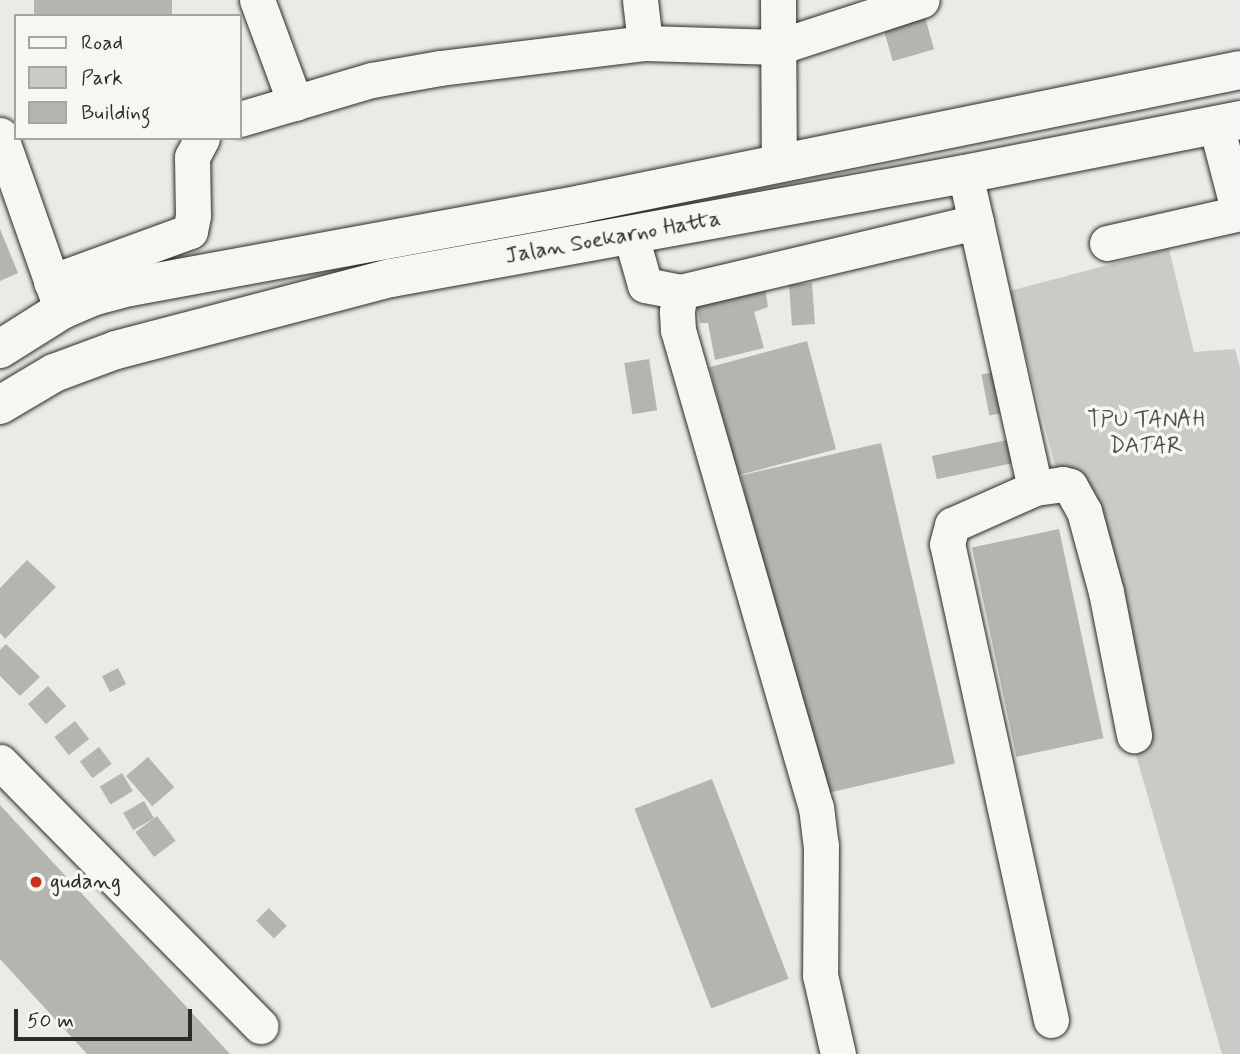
<!DOCTYPE html>
<style>
body{margin:0}
#map{position:relative;width:1240px;height:1054px;overflow:hidden;background:#eaeae6;font-family:Mynerve,sans-serif}
div>[style]{position:absolute}
.green>*{inset:0;background:#cacac7}
.building>*{inset:0;background:#b4b4b1;transform-origin:0 0}
.roads{filter:drop-shadow(0 0 2px #2b2b2b) drop-shadow(0 0 2px #2b2b2b)}
.minor>*{height:35px;margin:-17.5px;padding:0 17.5px;transform-origin:17.5px;border-radius:17.5px;background:#f6f6f2}
.highway>*{height:38px;margin:-19px;padding:0 19px;transform-origin:19px;border-radius:19px;background:#f6f6f2}
.dots>*{width:19px;height:19px;translate:-50% -50%;box-sizing:border-box;border:4px solid #f6f6f2;border-radius:50%}
span{translate:-50% -50%;white-space:nowrap;text-align:center;line-height:1.15;-webkit-text-stroke:7px #f6f6f2;paint-order:stroke}
.street-label{font-size:23px;color:#2b2b2b}
.park-label{font-size:23px;color:#535352}
.poi-label{font-size:23px;color:#2b2b2b}
.left{translate:0 -50%;text-align:left}
.legend{position:absolute;left:14px;top:14px;width:228px;height:126px;box-sizing:border-box;background:#f6f6f2;border:2px solid #a5a5a2;margin:0;padding:9px 12px;list-style:none;font-size:21px;color:#2b2b2b}
.legend li{display:flex;align-items:center;gap:14px;height:35px}
.legend b{width:35px;border:2px solid #a5a5a2}
.scale{position:absolute;left:14px;top:1009px;width:178px;height:32px;box-sizing:border-box;border:4px solid #2b2b2b;border-top:0;padding-left:9px;font-size:21px;line-height:24px;white-space:nowrap;color:#2b2b2b;-webkit-text-stroke:5px #f6f6f2;paint-order:stroke}
</style>
<div id="map">
<div class="green">
<div style="clip-path:polygon(1169px 249px,1194px 352px,1235px 349px,1240px 368px,1240px 1054px,1222px 1054px,1083px 571px,1009px 291px)"></div>
</div>
<div class="building">
<div style="left:34px;top:0;width:138px;height:17px"></div>
<div style="left:922px;top:7px;width:44px;height:43px;rotate:74deg"></div>
<div style="clip-path:polygon(0 229px,18px 273px,0 281px)"></div>
<div style="clip-path:polygon(764px 281px,768px 307px,754px 312px,764px 348px,715px 360px,708px 323px,700px 323px,696px 296px)"></div>
<div style="left:812px;top:283px;width:41px;height:23px;rotate:86deg"></div>
<div style="left:807px;top:341px;width:112px;height:101px;rotate:75deg"></div>
<div style="left:649px;top:359px;width:52px;height:25px;rotate:81deg"></div>
<div style="left:1004px;top:370px;width:42px;height:23px;rotate:79deg"></div>
<div style="left:1016px;top:438px;width:24px;height:86px;rotate:78deg"></div>
<div style="left:881px;top:443px;width:329px;height:144px;rotate:77deg"></div>
<div style="left:1059px;top:529px;width:214px;height:89px;rotate:78deg"></div>
<div style="clip-path:polygon(27px 560px,56px 587px,5px 639px,0 633px,0 588px)"></div>
<div style="clip-path:polygon(6px 644px,40px 677px,20px 696px,0 676px,0 650px)"></div>
<div style="left:118px;top:668px;width:18px;height:18px;rotate:63deg"></div>
<div style="left:48px;top:686px;width:27px;height:27px;rotate:48deg"></div>
<div style="left:75px;top:721px;width:23px;height:26px;rotate:52deg"></div>
<div style="left:99px;top:747px;width:21px;height:24px;rotate:53deg"></div>
<div style="left:148px;top:757px;width:40px;height:29px;rotate:49deg"></div>
<div style="left:122px;top:773px;width:21px;height:26px;rotate:59deg"></div>
<div style="left:712px;top:779px;width:214px;height:83px;rotate:69deg"></div>
<div style="left:144px;top:801px;width:20px;height:24px;rotate:60deg"></div>
<div style="clip-path:polygon(0 805px,230px 1054px,87px 1054px,0 959px)"></div>
<div style="left:157px;top:816px;width:31px;height:27px;rotate:53deg"></div>
<div style="left:269px;top:908px;width:25px;height:18px;rotate:45deg"></div>
</div>
<div class="roads">
<div class="minor">
<div style="left:257px;top:0;width:110px;rotate:69.7deg"></div>
<div style="left:640px;top:0;width:43px;rotate:83.4deg"></div>
<div style="left:778px;top:0;width:164px;rotate:89.7deg"></div>
<div style="left:240px;top:119px;width:138px;rotate:-16.5deg"></div>
<div style="left:372px;top:80px;width:69px;rotate:-10deg"></div>
<div style="left:440px;top:68px;width:207px;rotate:-7deg"></div>
<div style="left:645px;top:43px;width:133px;rotate:1.7deg"></div>
<div style="left:778px;top:47px;width:151px;rotate:-18.1deg"></div>
<div style="left:1216px;top:125px;width:91px;rotate:75.4deg"></div>
<div style="left:0;top:135px;width:178px;rotate:70.6deg"></div>
<div style="left:976px;top:222px;width:272px;rotate:77.5deg"></div>
<div style="left:631px;top:236px;width:51px;rotate:74.1deg"></div>
<div style="left:645px;top:285px;width:36px;rotate:11deg"></div>
<div style="left:680px;top:292px;width:304px;rotate:-13.3deg"></div>
<div style="left:976px;top:222px;width:49px;rotate:-102.9deg"></div>
<div style="left:1107px;top:243px;width:136px;rotate:-12.7deg"></div>
<div style="left:51px;top:282px;width:148px;rotate:-20.1deg"></div>
<div style="left:190px;top:231px;width:16px;rotate:-79deg"></div>
<div style="left:193px;top:215px;width:58px;rotate:-91deg"></div>
<div style="left:192px;top:157px;width:21px;rotate:-62deg"></div>
<div style="left:680px;top:292px;width:20px;rotate:99deg"></div>
<div style="left:677px;top:312px;width:18px;rotate:87deg"></div>
<div style="left:678px;top:330px;width:497px;rotate:73.9deg"></div>
<div style="left:816px;top:807px;width:38px;rotate:83deg"></div>
<div style="left:821px;top:845px;width:130px;rotate:90.4deg"></div>
<div style="left:820px;top:975px;width:81px;rotate:77.2deg"></div>
<div style="left:0;top:762px;width:371px;rotate:45.4deg"></div>
<div style="left:1051px;top:1020px;width:487px;rotate:-102.3deg"></div>
<div style="left:947px;top:544px;width:20px;rotate:-75deg"></div>
<div style="left:952px;top:525px;width:91px;rotate:-24deg"></div>
<div style="left:1035px;top:488px;width:28px;rotate:-8deg"></div>
<div style="left:1063px;top:484px;width:7px;rotate:16deg"></div>
<div style="left:1070px;top:486px;width:29px;rotate:61deg"></div>
<div style="left:1084px;top:511px;width:84px;rotate:74.8deg"></div>
<div style="left:1106px;top:592px;width:146px;rotate:78.9deg"></div>
</div>
<div class="highway">
<div style="left:0;top:349px;width:73px;rotate:-32.2deg"></div>
<div style="left:62px;top:310px;width:33px;rotate:-23deg"></div>
<div style="left:92px;top:297px;width:39px;rotate:-15deg"></div>
<div style="left:130px;top:287px;width:459px;rotate:-10.4deg"></div>
<div style="left:581px;top:204px;width:672px;rotate:-11.49deg"></div>
<div style="left:0;top:405px;width:63px;rotate:-30.7deg"></div>
<div style="left:54px;top:373px;width:66px;rotate:-20.4deg"></div>
<div style="left:116px;top:350px;width:284px;rotate:-14.7deg"></div>
<div style="left:391px;top:278px;width:583px;rotate:-10.27deg"></div>
<div style="left:965px;top:174px;width:280px;rotate:-11.1deg"></div>
</div>
</div>
<div class="dots">
<div style="left:36px;top:882px;background:#c8321e"></div>
</div>
<div class="street-label">
<span style="left:613px;top:238px;rotate:-10deg">Jalan Soekarno Hatta</span>
</div>
<div class="park-label">
<span style="left:1146px;top:433px">TPU TANAH<br>DATAR</span>
</div>
<div class="poi-label">
<span class="left" style="left:50px;top:882px">gudang</span>
</div>
<ul class="legend">
<li><b style="height:9px;background:#f6f6f2"></b>Road</li>
<li><b style="height:19px;background:#cacac7"></b>Park</li>
<li><b style="height:19px;background:#b4b4b1"></b>Building</li>
</ul>
<div class="scale">50 m</div>
</div>
